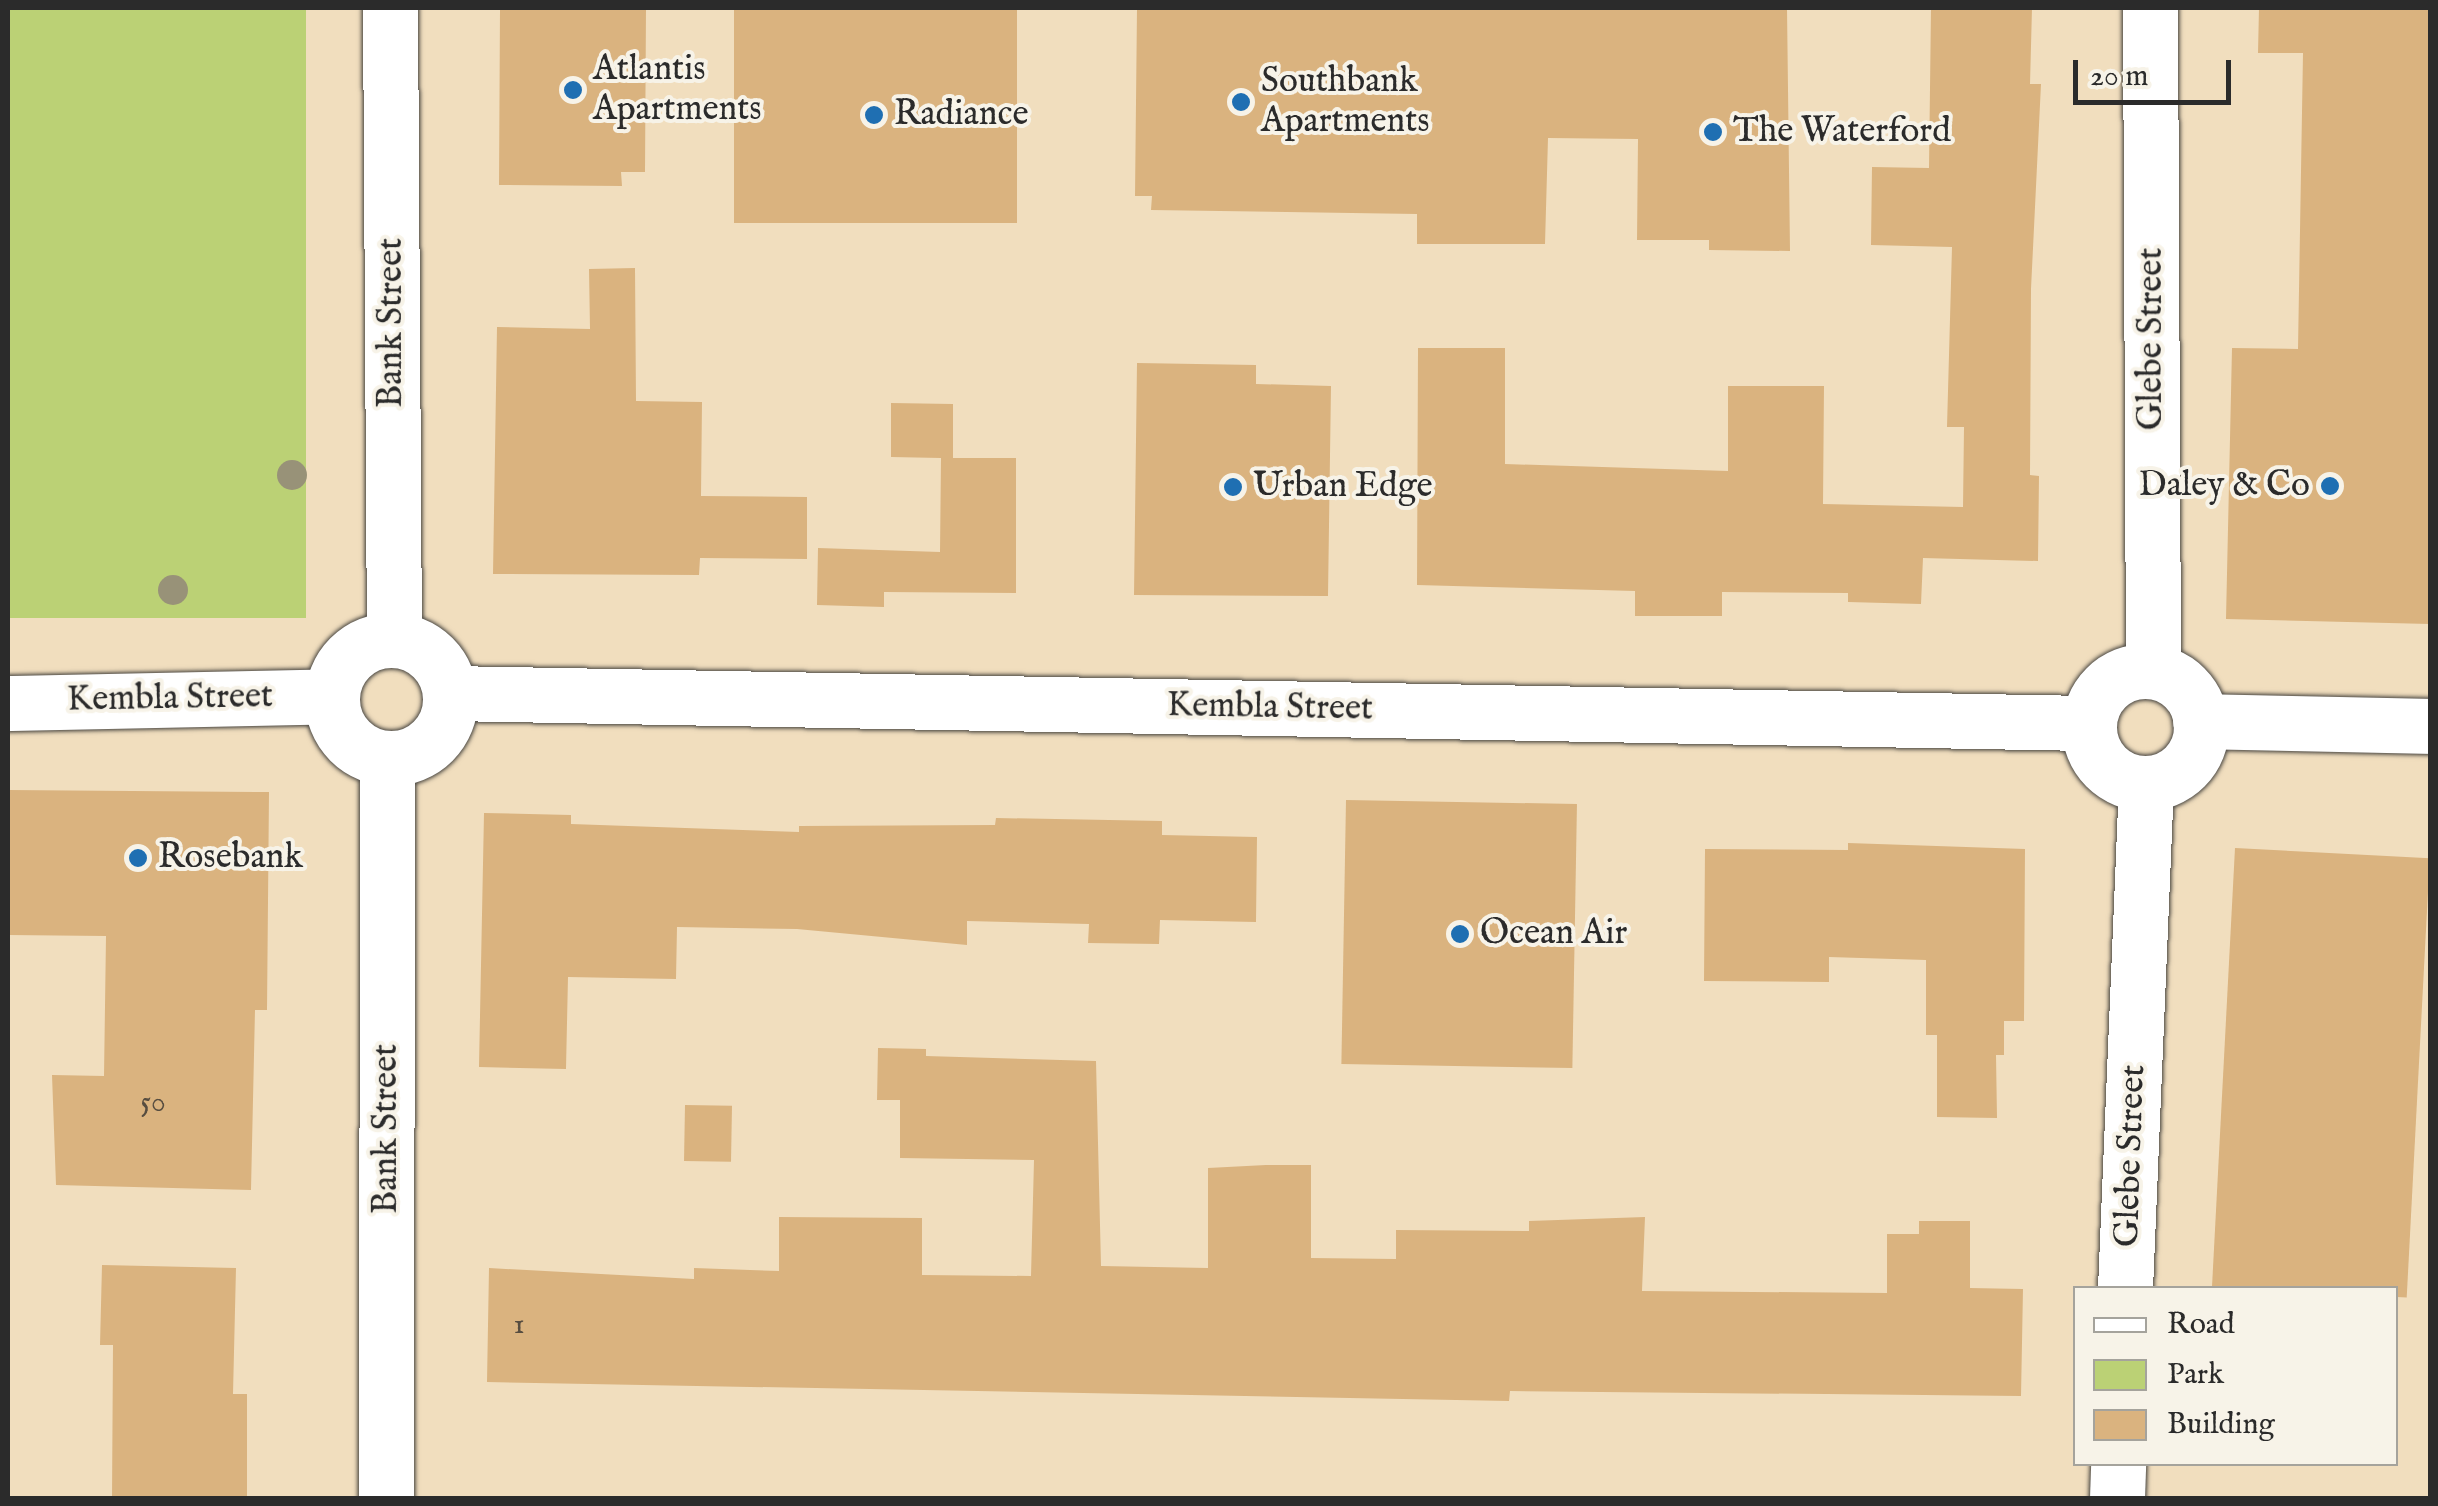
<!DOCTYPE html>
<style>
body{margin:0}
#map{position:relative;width:2438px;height:1506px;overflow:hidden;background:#f1debe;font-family:"IM FELL English",serif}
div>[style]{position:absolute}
.green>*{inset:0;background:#bbd175;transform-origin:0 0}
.building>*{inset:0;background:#dab37f;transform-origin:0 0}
.roads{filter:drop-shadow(0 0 2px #494641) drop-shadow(0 0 2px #494641)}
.street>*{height:55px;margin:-27.5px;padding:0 27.5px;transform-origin:27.5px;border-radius:27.5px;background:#fff}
.secondary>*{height:55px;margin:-27.5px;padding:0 27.5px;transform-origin:27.5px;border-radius:27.5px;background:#fff}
.secondary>.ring{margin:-27.5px;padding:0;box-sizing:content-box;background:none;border:55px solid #fff;border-radius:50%}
.trees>*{width:30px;height:30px;margin:-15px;border-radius:50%;background:#989278}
.dots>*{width:28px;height:28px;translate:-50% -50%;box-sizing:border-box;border:5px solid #f7f3e8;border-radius:50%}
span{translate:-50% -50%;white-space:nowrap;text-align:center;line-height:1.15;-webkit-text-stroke:8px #f7f3e8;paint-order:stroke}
.number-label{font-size:30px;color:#574d40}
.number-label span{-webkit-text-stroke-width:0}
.poi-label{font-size:35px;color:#2b2b2b}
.left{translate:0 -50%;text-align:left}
.right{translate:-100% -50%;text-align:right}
.street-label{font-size:35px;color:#2b2b2b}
.frame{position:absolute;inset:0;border:10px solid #2b2b2b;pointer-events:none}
.legend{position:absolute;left:2073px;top:1286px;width:325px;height:180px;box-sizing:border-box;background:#f7f3e8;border:2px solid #a5a39c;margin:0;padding:12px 18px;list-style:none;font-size:30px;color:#2b2b2b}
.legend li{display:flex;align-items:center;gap:20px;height:50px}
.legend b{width:50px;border:2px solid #a5a39c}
.scale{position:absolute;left:2073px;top:60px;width:158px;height:45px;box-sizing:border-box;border:5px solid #2b2b2b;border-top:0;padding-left:12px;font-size:30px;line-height:35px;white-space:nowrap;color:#2b2b2b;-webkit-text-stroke:8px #f7f3e8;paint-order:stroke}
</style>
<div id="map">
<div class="green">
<div style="left:8px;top:8px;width:298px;height:610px"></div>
</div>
<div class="building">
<div style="clip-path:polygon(500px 8px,646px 8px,645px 172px,621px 172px,622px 186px,499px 185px)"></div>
<div style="left:734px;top:8px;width:283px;height:215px"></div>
<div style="clip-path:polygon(1137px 8px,1787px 8px,1790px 251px,1709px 250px,1709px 240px,1637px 240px,1638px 139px,1548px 138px,1545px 244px,1417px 244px,1417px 214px,1151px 210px,1152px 196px,1135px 196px)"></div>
<div style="clip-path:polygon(1931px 8px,2032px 8px,2030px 84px,2041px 84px,2031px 289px,2030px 475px,2039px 476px,2038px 561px,1923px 558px,1921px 604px,1848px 602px,1848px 593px,1722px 592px,1722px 616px,1635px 616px,1635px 591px,1417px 585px,1418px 348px,1505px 348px,1505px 464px,1728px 471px,1728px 386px,1824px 386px,1823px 504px,1963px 507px,1964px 427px,1947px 427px,1952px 247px,1871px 245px,1872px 167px,1929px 168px)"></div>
<div style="clip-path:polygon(2259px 8px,2429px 8px,2430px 624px,2226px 619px,2232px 348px,2298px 349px,2303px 53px,2258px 53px)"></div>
<div style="clip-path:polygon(635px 268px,636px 401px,702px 402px,701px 496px,807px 497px,807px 559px,700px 558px,699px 575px,493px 574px,497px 327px,590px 329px,589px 269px)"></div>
<div style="clip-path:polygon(1137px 363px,1256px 365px,1256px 384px,1331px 386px,1328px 596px,1134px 595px)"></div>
<div style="clip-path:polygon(891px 403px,953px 404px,953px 458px,1016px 458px,1016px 593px,884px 592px,884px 607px,817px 605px,818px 548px,940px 552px,941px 458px,891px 457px)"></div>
<div style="clip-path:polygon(8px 790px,269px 792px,267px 1010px,255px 1010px,251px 1190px,56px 1185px,52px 1075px,104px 1076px,106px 936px,8px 935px)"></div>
<div style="left:1346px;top:800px;width:231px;height:264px;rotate:1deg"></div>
<div style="clip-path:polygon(484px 813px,571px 815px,571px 824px,799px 832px,799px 826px,995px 825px,996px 818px,1162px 821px,1162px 835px,1257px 837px,1256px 922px,1160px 920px,1159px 944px,1088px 943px,1089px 924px,967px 921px,967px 945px,797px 929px,677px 927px,676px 979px,568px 977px,566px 1069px,479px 1067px)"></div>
<div style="clip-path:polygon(1848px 843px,2025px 849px,2024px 1021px,2004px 1021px,2004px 1055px,1996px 1055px,1997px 1118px,1937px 1117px,1937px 1035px,1926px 1035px,1926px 960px,1829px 957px,1829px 982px,1704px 981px,1705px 849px,1848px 850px)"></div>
<div style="left:2235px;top:848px;width:195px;height:440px;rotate:3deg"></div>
<div style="clip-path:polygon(878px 1048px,926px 1049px,926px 1056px,1096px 1061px,1101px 1266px,1208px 1268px,1208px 1168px,1266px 1165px,1311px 1165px,1311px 1258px,1396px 1259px,1396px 1230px,1529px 1231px,1529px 1221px,1645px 1217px,1642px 1291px,1887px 1293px,1887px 1234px,1919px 1234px,1919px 1221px,1970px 1221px,1970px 1288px,2023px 1289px,2021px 1396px,1510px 1391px,1509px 1401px,487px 1382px,489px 1268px,694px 1279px,694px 1268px,779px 1271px,779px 1217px,922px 1218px,922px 1275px,1031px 1276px,1034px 1160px,900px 1158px,900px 1100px,877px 1100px)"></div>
<div style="left:685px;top:1105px;width:47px;height:56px;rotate:1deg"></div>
<div style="clip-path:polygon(102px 1265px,236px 1268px,233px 1394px,247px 1394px,247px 1498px,112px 1498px,113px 1345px,100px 1345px)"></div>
</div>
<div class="roads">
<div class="street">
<div style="left:390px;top:8px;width:631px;rotate:89.64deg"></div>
<div style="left:2150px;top:8px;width:663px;rotate:89.74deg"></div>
<div style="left:2125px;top:1288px;width:505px;rotate:-87.62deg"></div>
<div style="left:386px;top:1498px;width:739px;rotate:-89.92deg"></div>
<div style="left:2117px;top:1498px;width:34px;rotate:-88deg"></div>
</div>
<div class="secondary">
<div class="ring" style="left:332px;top:640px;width:63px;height:63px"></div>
<div class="ring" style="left:2089px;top:671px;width:57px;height:57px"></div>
<div style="left:450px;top:693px;width:1639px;rotate:1.05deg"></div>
<div style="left:8px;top:703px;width:324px;rotate:-1.2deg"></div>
<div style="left:2200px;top:721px;width:230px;rotate:1.2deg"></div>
</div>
</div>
<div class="trees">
<div style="left:292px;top:475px"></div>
<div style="left:173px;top:590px"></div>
</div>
<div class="dots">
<div style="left:573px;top:90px;background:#1f6fb2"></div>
<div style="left:1241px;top:102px;background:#1f6fb2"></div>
<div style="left:874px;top:115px;background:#1f6fb2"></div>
<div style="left:1713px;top:132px;background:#1f6fb2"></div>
<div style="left:2330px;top:486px;background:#1f6fb2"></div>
<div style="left:1233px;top:487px;background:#1f6fb2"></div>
<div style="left:138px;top:858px;background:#1f6fb2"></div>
<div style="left:1460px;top:934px;background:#1f6fb2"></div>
</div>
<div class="number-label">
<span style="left:153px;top:1103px">50</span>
<span style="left:519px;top:1325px">1</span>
</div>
<div class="poi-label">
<span class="left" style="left:593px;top:90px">Atlantis<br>Apartments</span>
<span class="left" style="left:1261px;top:102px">Southbank<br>Apartments</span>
<span class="left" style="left:894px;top:115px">Radiance</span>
<span class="left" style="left:1733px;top:132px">The Waterford</span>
<span class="right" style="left:2310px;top:486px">Daley &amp; Co</span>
<span class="left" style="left:1253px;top:487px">Urban Edge</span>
<span class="left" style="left:158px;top:858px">Rosebank</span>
<span class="left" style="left:1480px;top:934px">Ocean Air</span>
</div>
<div class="street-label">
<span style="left:392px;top:323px;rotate:-90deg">Bank Street</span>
<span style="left:2152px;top:339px;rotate:-90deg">Glebe Street</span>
<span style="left:170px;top:699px;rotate:-1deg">Kembla Street</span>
<span style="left:1270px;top:708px;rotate:1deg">Kembla Street</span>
<span style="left:387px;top:1129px;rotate:-90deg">Bank Street</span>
<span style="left:2131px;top:1156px;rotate:-88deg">Glebe Street</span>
</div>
<div class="frame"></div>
<ul class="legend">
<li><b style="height:12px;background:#fff"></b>Road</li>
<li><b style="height:28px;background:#bbd175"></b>Park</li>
<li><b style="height:28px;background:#dab37f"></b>Building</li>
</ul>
<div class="scale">20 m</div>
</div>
